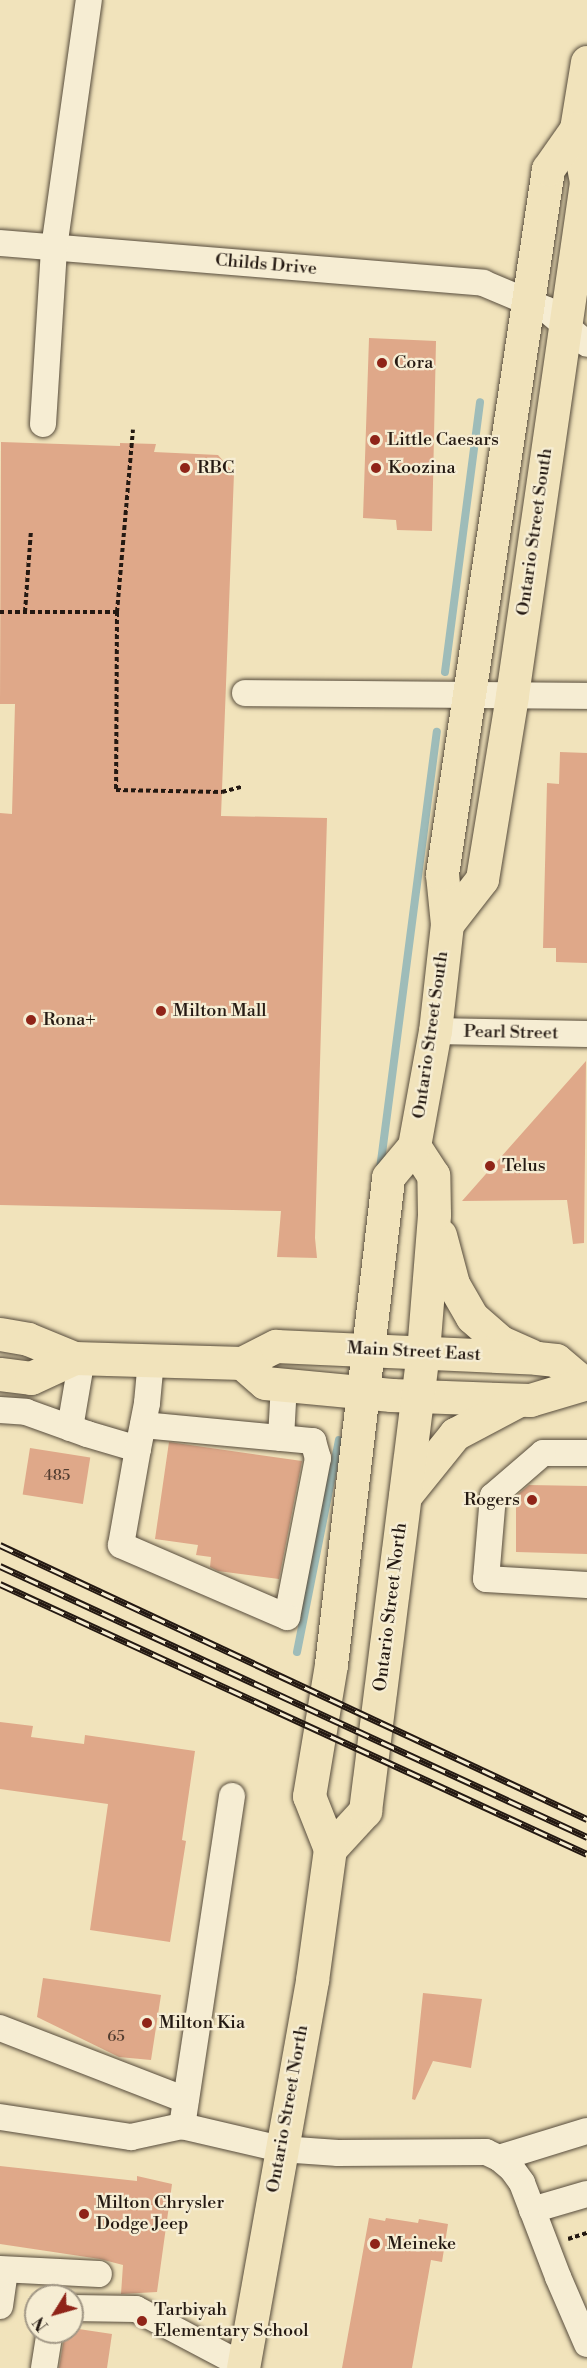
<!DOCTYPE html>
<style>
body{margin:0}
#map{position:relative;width:587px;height:2368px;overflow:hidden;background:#f1e3bb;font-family:"Libre Bodoni",serif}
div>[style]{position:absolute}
.stream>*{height:8px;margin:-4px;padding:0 4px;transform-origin:4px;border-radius:4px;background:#9ebcb9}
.building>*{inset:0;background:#dfa889;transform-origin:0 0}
.path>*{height:4px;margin-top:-2px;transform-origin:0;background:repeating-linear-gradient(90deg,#241912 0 4.5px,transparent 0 7.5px)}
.roads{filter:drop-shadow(0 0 2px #574c3c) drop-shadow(0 0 2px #574c3c)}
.minor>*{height:26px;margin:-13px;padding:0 13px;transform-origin:13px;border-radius:13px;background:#f6edd3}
.major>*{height:33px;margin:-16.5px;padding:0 16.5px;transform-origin:16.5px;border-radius:16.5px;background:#f1e3bb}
.rail>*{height:7px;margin-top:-3.5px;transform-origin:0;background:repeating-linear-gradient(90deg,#f6edd3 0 14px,#241912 0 28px);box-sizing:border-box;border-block:2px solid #241912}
.dots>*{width:16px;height:16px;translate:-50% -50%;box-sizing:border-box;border:3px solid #f6edd3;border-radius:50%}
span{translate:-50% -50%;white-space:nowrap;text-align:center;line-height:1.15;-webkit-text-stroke:4.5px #f6edd3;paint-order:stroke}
.number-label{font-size:15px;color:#533d30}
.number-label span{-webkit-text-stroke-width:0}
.street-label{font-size:18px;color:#241912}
.poi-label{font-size:18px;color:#241912}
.left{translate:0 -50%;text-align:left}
.right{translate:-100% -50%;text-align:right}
.north{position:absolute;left:24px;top:2284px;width:60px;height:60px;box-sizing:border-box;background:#f6edd3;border:2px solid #a29886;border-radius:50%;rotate:233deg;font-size:16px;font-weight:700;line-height:24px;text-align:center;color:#241912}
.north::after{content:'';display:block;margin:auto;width:21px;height:27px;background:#8f2418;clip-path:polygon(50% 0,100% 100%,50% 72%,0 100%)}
</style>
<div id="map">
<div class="stream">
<div style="left:445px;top:672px;width:272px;rotate:-82.6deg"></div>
<div style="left:380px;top:1169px;width:441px;rotate:-82.6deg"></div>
<div style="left:297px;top:1652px;width:216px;rotate:-78.8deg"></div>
</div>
<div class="building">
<div style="clip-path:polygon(369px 338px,436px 341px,432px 531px,397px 530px,396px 520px,363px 518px)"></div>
<div style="clip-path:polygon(1px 442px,120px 446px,120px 443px,156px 444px,154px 452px,218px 455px,234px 473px,221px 816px,327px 818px,315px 1238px,317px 1258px,277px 1257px,281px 1211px,0 1205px,0 813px,12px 814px,15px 704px,0 704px)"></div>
<div style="clip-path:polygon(560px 752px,587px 753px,587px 963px,556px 962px,556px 948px,543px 948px,547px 783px,559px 784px)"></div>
<div style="clip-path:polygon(586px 1061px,584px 1243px,573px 1244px,567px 1200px,462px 1201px)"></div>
<div style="clip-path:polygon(169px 1442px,302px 1461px,279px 1579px,218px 1571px,210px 1567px,211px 1557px,196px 1555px,198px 1545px,155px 1539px)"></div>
<div style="left:30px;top:1448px;width:61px;height:47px;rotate:9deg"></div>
<div style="clip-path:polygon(529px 1485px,587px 1486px,587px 1554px,516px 1552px,516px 1496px)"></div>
<div style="clip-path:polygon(0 1722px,33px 1726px,31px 1737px,84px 1744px,85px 1735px,195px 1751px,182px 1840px,186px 1841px,170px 1942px,90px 1930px,108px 1804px,0 1789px)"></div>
<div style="clip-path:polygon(43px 1978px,161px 1995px,151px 2060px,119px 2057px,37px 2017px)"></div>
<div style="clip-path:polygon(423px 1993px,482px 1999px,471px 2068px,433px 2061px,415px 2100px,412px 2099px)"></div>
<div style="clip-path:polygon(0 2166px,137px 2181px,137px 2176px,172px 2184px,157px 2292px,121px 2294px,123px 2265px,100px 2259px,0 2244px)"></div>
<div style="clip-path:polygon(369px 2218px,385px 2221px,386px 2218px,418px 2223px,419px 2219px,448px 2224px,442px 2262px,431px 2260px,412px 2368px,342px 2368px)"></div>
<div style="clip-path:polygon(72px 2328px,112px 2334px,107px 2368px,59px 2368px,65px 2332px,72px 2332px)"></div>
</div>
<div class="path">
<div style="left:0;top:612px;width:117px"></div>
<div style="left:117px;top:612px;width:178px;rotate:90.3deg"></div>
<div style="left:116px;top:790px;width:106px;rotate:1.1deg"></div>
<div style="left:222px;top:792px;width:20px;rotate:-15deg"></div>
<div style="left:25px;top:612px;width:82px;rotate:-85.8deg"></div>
<div style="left:117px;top:612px;width:183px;rotate:-85deg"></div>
<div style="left:568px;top:2239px;width:20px;rotate:-18deg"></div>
</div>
<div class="roads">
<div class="minor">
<div style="left:0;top:243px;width:485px;rotate:4.7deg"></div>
<div style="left:483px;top:283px;width:69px;rotate:22.9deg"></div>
<div style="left:547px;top:310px;width:52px;rotate:40.4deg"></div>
<div style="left:43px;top:424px;width:176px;rotate:-86.4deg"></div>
<div style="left:54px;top:248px;width:250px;rotate:-82deg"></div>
<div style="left:245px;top:693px;width:342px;rotate:0.5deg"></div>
<div style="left:435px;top:1031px;width:152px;rotate:1.1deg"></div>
<div style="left:0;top:1410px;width:26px;rotate:4deg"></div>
<div style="left:26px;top:1412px;width:65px;rotate:19.8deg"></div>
<div style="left:87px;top:1434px;width:53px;rotate:16.4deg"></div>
<div style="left:143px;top:1425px;width:171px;rotate:5.4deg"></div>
<div style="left:313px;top:1441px;width:18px;rotate:74deg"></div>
<div style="left:318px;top:1458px;width:162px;rotate:101deg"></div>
<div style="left:287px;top:1617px;width:181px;rotate:-156.6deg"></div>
<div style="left:121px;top:1545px;width:97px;rotate:-80deg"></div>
<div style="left:138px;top:1449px;width:47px;rotate:-78.9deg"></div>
<div style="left:147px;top:1403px;width:43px;rotate:-84.7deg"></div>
<div style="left:70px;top:1428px;width:71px;rotate:-80.3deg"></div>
<div style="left:281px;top:1438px;width:53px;rotate:-86.8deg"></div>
<div style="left:587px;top:1453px;width:44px;rotate:180deg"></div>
<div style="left:543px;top:1453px;width:66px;rotate:139.3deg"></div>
<div style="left:493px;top:1496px;width:83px;rotate:94.8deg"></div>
<div style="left:486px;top:1579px;width:101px;rotate:3.4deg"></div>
<div style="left:232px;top:1796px;width:334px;rotate:98.6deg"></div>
<div style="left:182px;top:2126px;width:102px;rotate:13.1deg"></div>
<div style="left:281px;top:2149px;width:57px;rotate:4deg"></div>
<div style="left:338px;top:2153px;width:148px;rotate:-0.4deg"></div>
<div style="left:486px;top:2152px;width:14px;rotate:25deg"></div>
<div style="left:499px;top:2158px;width:17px;rotate:40deg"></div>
<div style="left:512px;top:2169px;width:17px;rotate:54deg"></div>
<div style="left:522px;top:2183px;width:101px;rotate:69deg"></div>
<div style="left:558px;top:2277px;width:73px;rotate:66.6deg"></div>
<div style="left:0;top:2028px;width:199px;rotate:21.2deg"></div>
<div style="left:0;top:2117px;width:133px;rotate:8.7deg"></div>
<div style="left:131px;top:2137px;width:52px;rotate:-12.2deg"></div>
<div style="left:499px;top:2158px;width:92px;rotate:-17.1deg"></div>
<div style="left:532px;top:2210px;width:57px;rotate:-16.2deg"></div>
<div style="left:0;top:2269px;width:99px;rotate:2.9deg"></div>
<div style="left:0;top:2306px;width:36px;rotate:-82deg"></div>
<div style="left:72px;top:2308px;width:64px;rotate:0.9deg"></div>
<div style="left:136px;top:2309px;width:122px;rotate:27.8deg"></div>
<div style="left:44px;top:2368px;width:36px;rotate:-81deg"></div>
</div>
<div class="major">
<div style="left:447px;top:924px;width:57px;rotate:-52.1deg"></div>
<div style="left:482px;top:879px;width:186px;rotate:-80.7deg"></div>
<div style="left:512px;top:695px;width:518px;rotate:-81.79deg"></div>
<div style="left:586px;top:182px;width:54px;rotate:-100.7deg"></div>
<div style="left:576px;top:129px;width:68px;rotate:-80.7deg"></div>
<div style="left:440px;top:1235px;width:51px;rotate:75.1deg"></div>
<div style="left:453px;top:1284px;width:38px;rotate:60deg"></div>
<div style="left:472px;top:1317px;width:38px;rotate:41deg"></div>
<div style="left:501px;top:1342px;width:32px;rotate:24deg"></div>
<div style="left:0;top:1334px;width:28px;rotate:10deg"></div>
<div style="left:28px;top:1339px;width:50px;rotate:22.4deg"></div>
<div style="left:74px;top:1358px;width:168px;rotate:1.7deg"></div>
<div style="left:242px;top:1363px;width:38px;rotate:-27deg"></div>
<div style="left:276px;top:1346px;width:261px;rotate:2.6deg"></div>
<div style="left:537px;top:1358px;width:19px;rotate:6deg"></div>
<div style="left:556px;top:1360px;width:34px;rotate:40deg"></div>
<div style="left:242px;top:1363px;width:30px;rotate:41deg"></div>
<div style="left:265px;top:1383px;width:127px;rotate:5.4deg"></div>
<div style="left:391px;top:1395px;width:139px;rotate:2.1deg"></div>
<div style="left:530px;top:1400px;width:59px;rotate:-16.6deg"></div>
<div style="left:0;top:1374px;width:31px;rotate:7deg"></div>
<div style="left:31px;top:1378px;width:47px;rotate:-24.9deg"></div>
<div style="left:405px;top:1496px;width:80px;rotate:-51.1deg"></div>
<div style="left:455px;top:1434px;width:70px;rotate:-28deg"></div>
<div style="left:330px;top:1849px;width:52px;rotate:-47.4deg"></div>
<div style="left:365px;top:1811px;width:463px;rotate:-82.8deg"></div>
<div style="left:423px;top:1352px;width:138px;rotate:-85.4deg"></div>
<div style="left:434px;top:1214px;width:39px;rotate:-91deg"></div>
<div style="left:433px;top:1175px;width:35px;rotate:-123deg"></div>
<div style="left:243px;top:2368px;width:394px;rotate:-79.9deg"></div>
<div style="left:312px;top:1980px;width:132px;rotate:-82.2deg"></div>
<div style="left:330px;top:1849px;width:57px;rotate:-111.6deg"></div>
<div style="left:309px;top:1796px;width:134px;rotate:-80.5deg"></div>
<div style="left:331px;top:1664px;width:490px;rotate:-83.3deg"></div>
<div style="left:388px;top:1177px;width:40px;rotate:-50deg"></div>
<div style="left:414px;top:1146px;width:117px;rotate:-79.7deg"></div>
<div style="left:435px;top:1031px;width:108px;rotate:-83.6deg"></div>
<div style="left:447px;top:924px;width:50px;rotate:-95.7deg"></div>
<div style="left:442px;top:874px;width:713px;rotate:-81.45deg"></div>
<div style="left:548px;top:169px;width:49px;rotate:-55deg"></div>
</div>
</div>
<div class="rail">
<div style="left:0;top:1545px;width:648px;rotate:25.02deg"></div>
<div style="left:0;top:1566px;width:647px;rotate:24.78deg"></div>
<div style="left:0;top:1584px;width:646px;rotate:24.7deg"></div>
</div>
<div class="dots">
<div style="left:382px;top:363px;background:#8f2418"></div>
<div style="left:375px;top:440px;background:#8f2418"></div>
<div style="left:185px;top:468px;background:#8f2418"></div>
<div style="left:376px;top:468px;background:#8f2418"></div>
<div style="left:161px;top:1011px;background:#8f2418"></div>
<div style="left:31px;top:1020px;background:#8f2418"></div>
<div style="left:490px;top:1166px;background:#8f2418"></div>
<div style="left:532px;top:1500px;background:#8f2418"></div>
<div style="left:147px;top:2023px;background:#8f2418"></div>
<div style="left:84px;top:2214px;background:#8f2418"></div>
<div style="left:375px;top:2244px;background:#8f2418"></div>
<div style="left:142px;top:2321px;background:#8f2418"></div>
</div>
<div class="number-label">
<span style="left:57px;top:1476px">485</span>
<span style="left:116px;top:2037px">65</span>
</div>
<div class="street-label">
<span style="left:266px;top:265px;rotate:5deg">Childs Drive</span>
<span style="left:535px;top:532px;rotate:-82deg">Ontario Street South</span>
<span style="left:511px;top:1033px;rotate:1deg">Pearl Street</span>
<span style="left:431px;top:1035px;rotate:-82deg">Ontario Street South</span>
<span style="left:414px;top:1352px;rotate:3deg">Main Street East</span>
<span style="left:391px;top:1607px;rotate:-83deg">Ontario Street North</span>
<span style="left:288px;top:2109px;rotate:-80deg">Ontario Street North</span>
</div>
<div class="poi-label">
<span class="left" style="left:394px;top:363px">Cora</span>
<span class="left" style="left:387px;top:440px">Little Caesars</span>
<span class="left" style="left:197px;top:468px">RBC</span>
<span class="left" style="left:388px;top:468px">Koozina</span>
<span class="left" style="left:173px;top:1011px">Milton Mall</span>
<span class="left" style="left:43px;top:1020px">Rona+</span>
<span class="left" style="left:502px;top:1166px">Telus</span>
<span class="right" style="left:520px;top:1500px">Rogers</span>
<span class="left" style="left:159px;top:2023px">Milton Kia</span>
<span class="left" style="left:96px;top:2214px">Milton Chrysler<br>Dodge Jeep</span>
<span class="left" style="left:387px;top:2244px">Meineke</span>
<span class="left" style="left:154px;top:2321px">Tarbiyah<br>Elementary School</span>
</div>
<div class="north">N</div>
</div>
